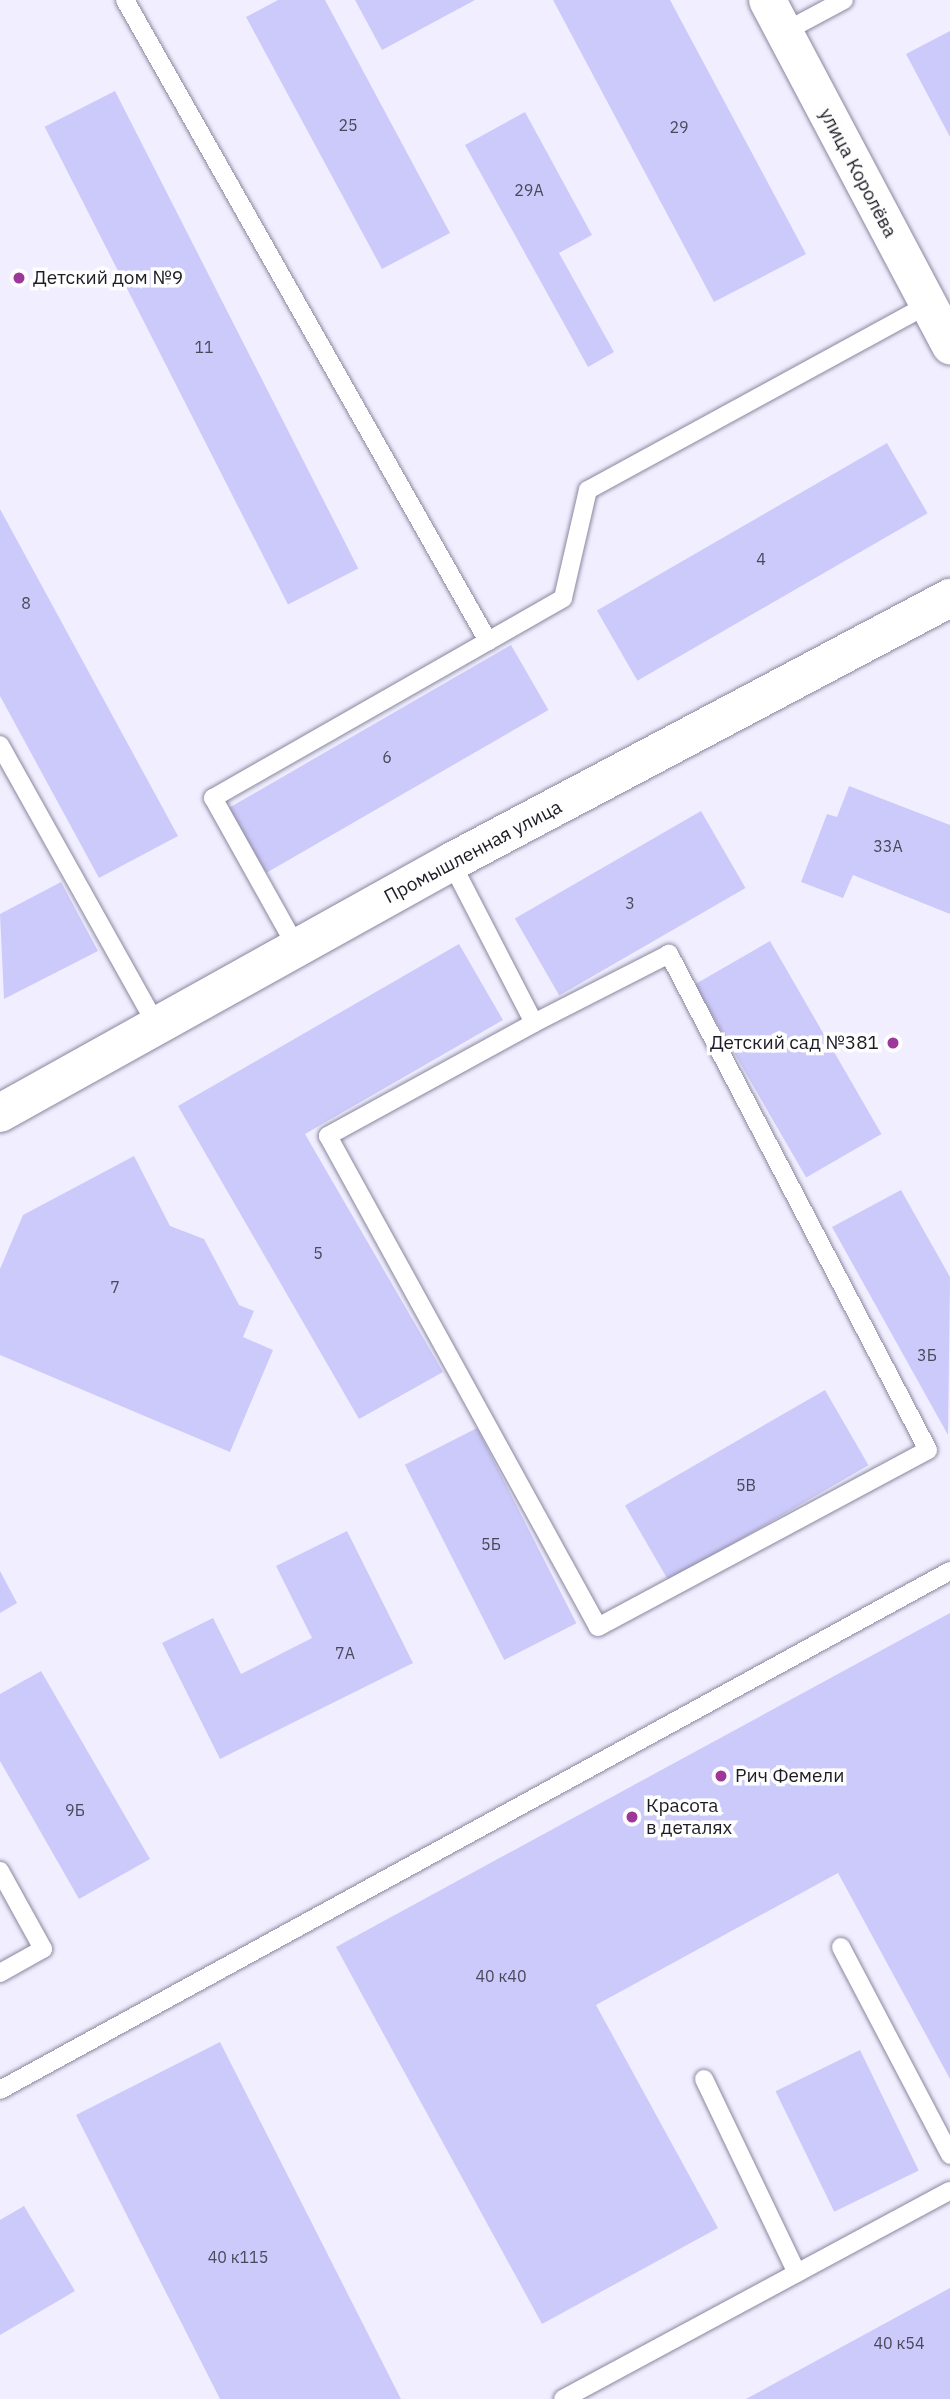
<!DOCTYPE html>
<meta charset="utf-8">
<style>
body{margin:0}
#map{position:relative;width:950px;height:2399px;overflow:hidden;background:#f1efff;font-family:"IBM Plex Sans",sans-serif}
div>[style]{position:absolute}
.building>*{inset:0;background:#cccafa;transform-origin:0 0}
.roads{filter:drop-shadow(0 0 2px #8a879f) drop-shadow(0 0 2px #8a879f)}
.service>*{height:18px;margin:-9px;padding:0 9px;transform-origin:9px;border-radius:9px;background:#fff}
.minor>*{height:37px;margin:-18.5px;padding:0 18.5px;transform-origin:18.5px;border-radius:18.5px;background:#fff}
.tertiary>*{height:38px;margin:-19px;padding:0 19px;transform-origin:19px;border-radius:19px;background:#fff}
.dots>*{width:19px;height:19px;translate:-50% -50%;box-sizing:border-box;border:4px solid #fefefe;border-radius:50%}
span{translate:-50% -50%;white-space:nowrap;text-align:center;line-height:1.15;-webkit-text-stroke:7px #fefefe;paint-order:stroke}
.number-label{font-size:16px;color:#49485a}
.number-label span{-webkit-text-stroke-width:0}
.street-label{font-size:19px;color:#1d1c25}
.poi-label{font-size:19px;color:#1d1c25}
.left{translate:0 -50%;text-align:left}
.right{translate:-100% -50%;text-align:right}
</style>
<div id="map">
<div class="building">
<div style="clip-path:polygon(278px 0,325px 0,450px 233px,382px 269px,246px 17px)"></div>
<div style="clip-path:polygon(355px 0,475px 0,382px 50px)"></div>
<div style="clip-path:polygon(553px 0,670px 0,806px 254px,714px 302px)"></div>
<div style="clip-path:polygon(950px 31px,950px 137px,906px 54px)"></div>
<div style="left:115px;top:91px;width:536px;height:79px;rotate:63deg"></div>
<div style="clip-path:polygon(525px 112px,592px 235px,559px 253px,614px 352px,588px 367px,465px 145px)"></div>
<div style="left:887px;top:443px;width:81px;height:335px;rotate:60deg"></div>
<div style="clip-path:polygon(0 509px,178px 836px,99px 878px,0 696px)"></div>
<div style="left:511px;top:645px;width:75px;height:326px;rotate:60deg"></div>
<div style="clip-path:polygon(849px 786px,950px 825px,950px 914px,853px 875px,843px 898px,801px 882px,827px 814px,837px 817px)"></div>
<div style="left:701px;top:811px;width:89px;height:215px;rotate:60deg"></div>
<div style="clip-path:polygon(61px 882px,98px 951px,4px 999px,0 914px)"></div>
<div style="left:770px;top:941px;width:223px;height:87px;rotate:60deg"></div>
<div style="clip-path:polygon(459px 944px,503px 1020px,305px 1134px,443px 1372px,359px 1419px,178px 1106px)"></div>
<div style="clip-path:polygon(134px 1156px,170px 1226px,204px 1239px,239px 1305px,254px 1311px,243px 1337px,273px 1350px,230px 1452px,0 1355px,0 1269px,23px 1215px)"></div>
<div style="clip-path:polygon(901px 1190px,950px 1277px,948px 1435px,832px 1227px)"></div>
<div style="left:825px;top:1390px;width:87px;height:231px;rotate:60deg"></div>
<div style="left:477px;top:1428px;width:219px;height:81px;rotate:63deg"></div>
<div style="clip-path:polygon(347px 1531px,413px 1663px,220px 1759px,162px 1643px,213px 1618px,241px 1674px,312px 1638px,276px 1566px)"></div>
<div style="clip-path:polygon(0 1571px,17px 1603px,0 1613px)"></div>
<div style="clip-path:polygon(950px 1613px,950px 2079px,838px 1873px,596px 2005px,718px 2228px,542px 2324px,336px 1947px)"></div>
<div style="clip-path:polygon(41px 1671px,150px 1859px,79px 1899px,0 1761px,0 1694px)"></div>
<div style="clip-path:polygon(220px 2042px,401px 2399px,220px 2399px,76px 2115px)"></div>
<div style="left:860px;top:2050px;width:134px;height:94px;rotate:64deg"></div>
<div style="clip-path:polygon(24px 2206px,75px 2291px,0 2335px,0 2220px)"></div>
<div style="clip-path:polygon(950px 2288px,950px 2399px,746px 2399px)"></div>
</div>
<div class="roads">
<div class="service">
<div style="left:125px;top:0;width:737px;rotate:60.48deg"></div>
<div style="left:784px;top:32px;width:68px;rotate:-28.1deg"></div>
<div style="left:0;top:745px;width:322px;rotate:60.8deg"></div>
<div style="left:451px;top:862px;width:181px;rotate:62.7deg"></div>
<div style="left:534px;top:1023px;width:235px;rotate:151.3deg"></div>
<div style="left:328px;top:1136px;width:560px;rotate:61.19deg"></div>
<div style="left:598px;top:1627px;width:374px;rotate:-28.2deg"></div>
<div style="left:928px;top:1450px;width:560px;rotate:-117.57deg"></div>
<div style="left:669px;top:954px;width:152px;rotate:152.9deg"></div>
<div style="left:297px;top:948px;width:172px;rotate:-119.2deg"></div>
<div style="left:213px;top:798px;width:403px;rotate:-29.7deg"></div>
<div style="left:563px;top:598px;width:111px;rotate:-77deg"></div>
<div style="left:588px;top:490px;width:387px;rotate:-28.6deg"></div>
<div style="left:0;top:1871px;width:89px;rotate:61.1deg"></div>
<div style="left:43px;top:1949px;width:49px;rotate:150.8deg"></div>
<div style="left:841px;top:1947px;width:235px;rotate:62.3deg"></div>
<div style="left:704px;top:2079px;width:215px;rotate:64.4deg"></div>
<div style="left:0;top:2090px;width:1083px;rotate:-28.65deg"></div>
<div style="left:563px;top:2399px;width:439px;rotate:-28.3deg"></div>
</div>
<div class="minor">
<div style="left:767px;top:0;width:391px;rotate:62.1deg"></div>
</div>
<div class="tertiary">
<div style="left:0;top:1113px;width:516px;rotate:-29.1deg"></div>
<div style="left:451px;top:862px;width:565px;rotate:-27.88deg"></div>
</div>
</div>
<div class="dots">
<div style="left:19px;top:278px;background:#9e379a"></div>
<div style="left:893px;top:1043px;background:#9e379a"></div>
<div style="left:721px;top:1776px;background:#9e379a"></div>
<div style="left:632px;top:1817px;background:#9e379a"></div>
</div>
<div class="number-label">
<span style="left:348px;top:125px">25</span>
<span style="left:679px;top:127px">29</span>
<span style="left:529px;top:190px">29А</span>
<span style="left:204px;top:347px">11</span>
<span style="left:761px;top:559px">4</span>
<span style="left:26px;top:603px">8</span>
<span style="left:387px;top:757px">6</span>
<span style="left:888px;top:846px">33А</span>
<span style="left:630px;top:903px">3</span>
<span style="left:318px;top:1253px">5</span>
<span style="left:115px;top:1287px">7</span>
<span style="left:927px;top:1355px">3Б</span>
<span style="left:746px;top:1485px">5В</span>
<span style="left:491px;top:1544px">5Б</span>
<span style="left:345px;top:1653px">7А</span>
<span style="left:75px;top:1810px">9Б</span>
<span style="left:501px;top:1976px">40 к40</span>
<span style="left:238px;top:2257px">40 к115</span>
<span style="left:899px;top:2343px">40 к54</span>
</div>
<div class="street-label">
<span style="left:858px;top:173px;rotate:62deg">улица Королёва</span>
<span style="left:473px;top:852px;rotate:-28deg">Промышленная улица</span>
</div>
<div class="poi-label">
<span class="left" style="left:33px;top:278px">Детский дом №9</span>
<span class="right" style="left:879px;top:1043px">Детский сад №381</span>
<span class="left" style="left:735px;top:1776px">Рич Фемели</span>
<span class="left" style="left:646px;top:1817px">Красота<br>в деталях</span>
</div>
</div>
